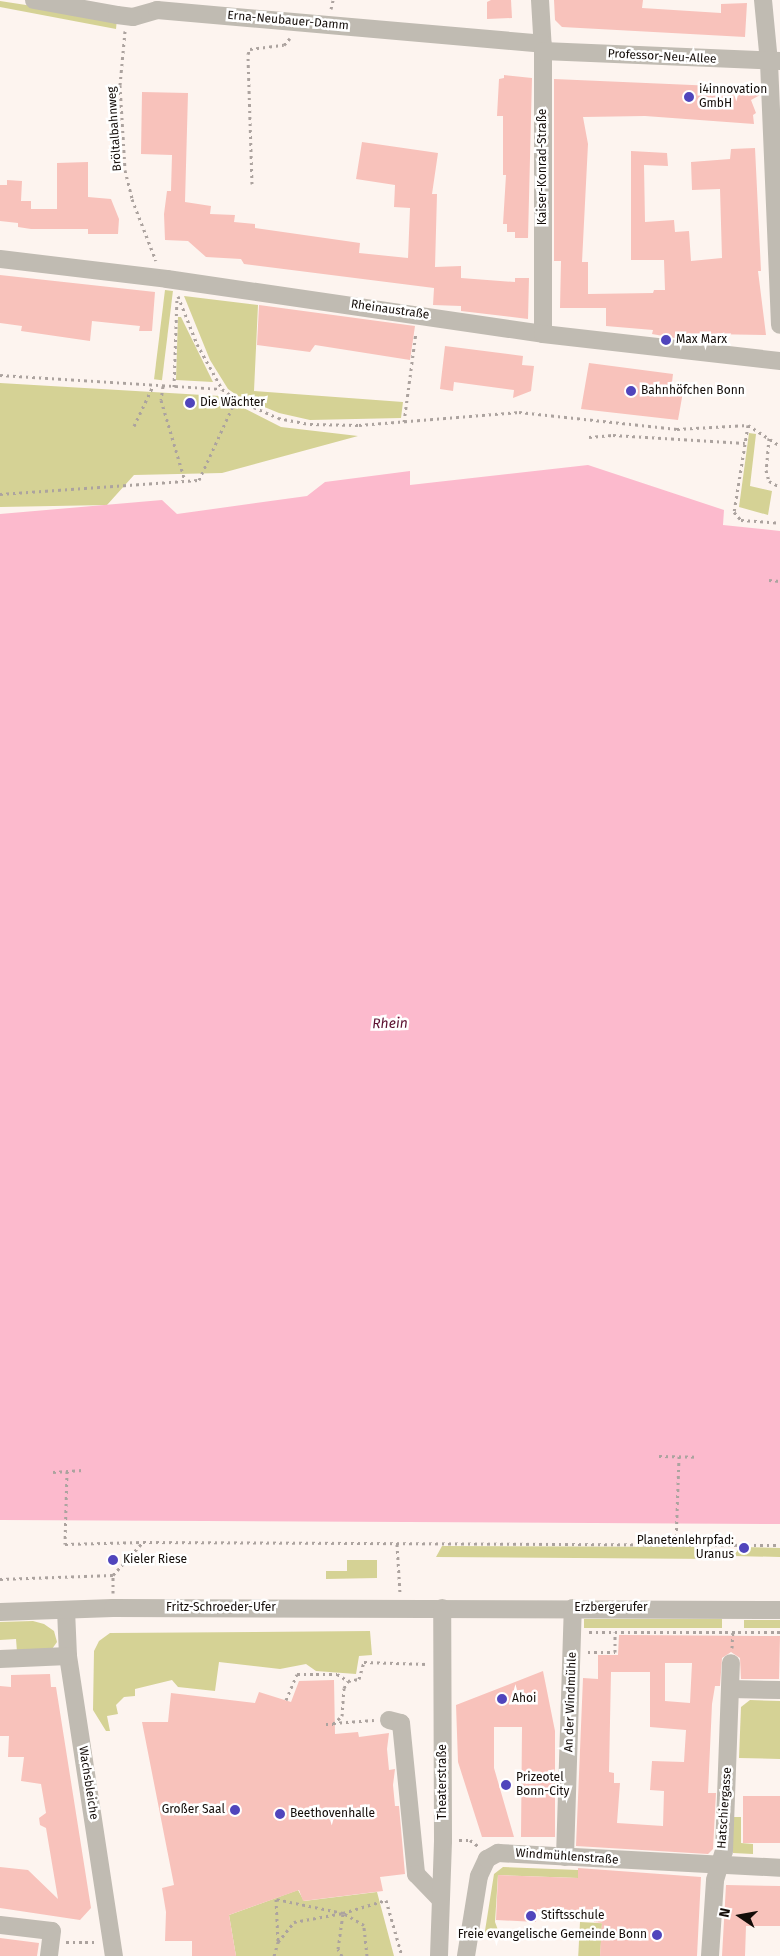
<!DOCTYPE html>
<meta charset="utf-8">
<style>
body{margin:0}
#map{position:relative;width:780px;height:1956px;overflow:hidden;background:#fdf4ef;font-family:"Fira Sans",sans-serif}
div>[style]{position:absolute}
.green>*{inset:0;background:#d5d295;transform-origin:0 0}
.water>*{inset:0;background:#fcbacd}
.building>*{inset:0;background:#f8c2bb;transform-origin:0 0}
.path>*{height:3px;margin-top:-1.5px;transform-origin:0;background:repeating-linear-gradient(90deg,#aca39f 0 2.5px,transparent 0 6.5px)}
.minor>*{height:18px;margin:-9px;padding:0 9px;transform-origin:9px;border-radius:9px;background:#c0bbb2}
.minor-bridge>*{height:18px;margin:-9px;padding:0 9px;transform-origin:9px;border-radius:9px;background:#c0bbb2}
.dots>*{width:14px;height:14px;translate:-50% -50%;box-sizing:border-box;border:2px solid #fff;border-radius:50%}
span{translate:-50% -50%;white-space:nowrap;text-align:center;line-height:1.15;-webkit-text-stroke:5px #fff;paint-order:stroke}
.street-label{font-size:12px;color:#130c08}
.poi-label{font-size:12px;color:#130c08}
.left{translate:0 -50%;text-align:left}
.right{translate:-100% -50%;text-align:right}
.water-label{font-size:14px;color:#5c1231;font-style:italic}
.north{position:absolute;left:715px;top:1891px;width:50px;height:50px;-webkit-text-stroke:4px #fff;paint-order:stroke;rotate:282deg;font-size:14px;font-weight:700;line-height:20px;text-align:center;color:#130c08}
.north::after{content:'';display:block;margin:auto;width:18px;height:22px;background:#130c08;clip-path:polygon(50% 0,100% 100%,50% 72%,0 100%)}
</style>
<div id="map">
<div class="green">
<div style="clip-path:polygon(0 1px,117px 19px,116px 29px,0 7px)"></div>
<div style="left:165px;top:290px;width:8px;height:90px;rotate:7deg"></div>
<div style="clip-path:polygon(184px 296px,258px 305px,254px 391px,403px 402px,401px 418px,310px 420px,279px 413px,238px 396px,228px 389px,210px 360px)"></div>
<div style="clip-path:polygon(178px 317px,181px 317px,213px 382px,176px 380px)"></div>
<div style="clip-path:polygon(0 383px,220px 396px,281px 427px,358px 436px,222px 473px,134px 475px,107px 505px,0 507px)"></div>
<div style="clip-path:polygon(749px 433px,756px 434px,750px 486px,772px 491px,768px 515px,739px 507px)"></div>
<div style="clip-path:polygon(442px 1546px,707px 1547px,712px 1548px,716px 1559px,436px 1557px)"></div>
<div style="clip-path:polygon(740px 1547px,780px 1548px,780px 1557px,733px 1556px)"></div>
<div style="clip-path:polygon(347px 1560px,377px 1560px,377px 1578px,326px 1579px,326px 1571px,347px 1571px)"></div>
<div style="left:584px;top:1619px;width:138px;height:9px"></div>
<div style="left:744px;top:1620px;width:36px;height:8px"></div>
<div style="clip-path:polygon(33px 1621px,44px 1624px,54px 1631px,57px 1642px,52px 1649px,17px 1652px,16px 1639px,0 1640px,0 1622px)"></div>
<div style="clip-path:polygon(370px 1631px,372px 1655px,359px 1656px,356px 1674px,316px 1671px,306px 1664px,280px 1669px,219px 1662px,215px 1691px,178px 1687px,172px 1680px,135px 1689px,135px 1696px,124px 1697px,116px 1705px,118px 1714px,107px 1716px,110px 1731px,106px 1731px,93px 1710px,94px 1651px,99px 1641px,110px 1633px)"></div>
<div style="clip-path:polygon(750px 1700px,780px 1701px,780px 1759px,739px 1758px,741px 1707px)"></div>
<div style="clip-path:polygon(733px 1817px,741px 1817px,741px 1843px,753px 1844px,753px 1854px,733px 1853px)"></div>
<div style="clip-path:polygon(503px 1867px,578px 1870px,578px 1878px,498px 1875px,495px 1922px,498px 1930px,493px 1935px,484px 1937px,494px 1874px)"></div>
<div style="clip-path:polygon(298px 1890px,304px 1901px,377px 1892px,394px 1956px,236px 1956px,229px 1915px)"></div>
<div style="left:580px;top:1922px;width:22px;height:34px;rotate:3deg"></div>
</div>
<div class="water">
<div style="clip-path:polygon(588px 465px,724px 510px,723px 525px,780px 531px,780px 1524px,0 1520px,0 514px,162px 500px,177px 514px,307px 496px,325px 482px,410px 471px,410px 485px)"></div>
</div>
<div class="building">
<div style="clip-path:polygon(491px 0,511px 0,512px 18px,487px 19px,487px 2px)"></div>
<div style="clip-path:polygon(554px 0,643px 0,642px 8px,721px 13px,721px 4px,747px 3px,745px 37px,562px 27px,555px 20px)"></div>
<div style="clip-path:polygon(504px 75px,532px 78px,528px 238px,515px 238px,515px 232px,507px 232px,507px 224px,503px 224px,506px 175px,503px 175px,503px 116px,497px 116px,499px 79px,504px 78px)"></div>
<div style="clip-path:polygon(554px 79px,738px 87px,760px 91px,760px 95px,751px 100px,756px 113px,753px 115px,754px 124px,645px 116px,583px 117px,588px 144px,582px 262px,588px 262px,588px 294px,653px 293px,654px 290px,665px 290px,664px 260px,631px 260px,631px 151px,667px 153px,668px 166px,644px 165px,645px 222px,674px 220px,675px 232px,689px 231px,691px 261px,722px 258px,720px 189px,692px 190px,691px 162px,730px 159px,731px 149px,755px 148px,761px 271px,758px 271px,766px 335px,708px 334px,707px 338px,680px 339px,652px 334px,653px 330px,606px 326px,606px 308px,560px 308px,561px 261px,554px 261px)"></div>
<div style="clip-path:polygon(142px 92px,188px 93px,185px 202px,211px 206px,210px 214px,235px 215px,234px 222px,255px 224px,255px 228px,360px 243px,359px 253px,408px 258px,410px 208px,394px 207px,395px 185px,356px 179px,362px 142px,438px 153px,432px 194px,437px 194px,435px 267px,461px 266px,461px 278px,515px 282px,515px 278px,529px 278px,528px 319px,461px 311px,461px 306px,433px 305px,434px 288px,244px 264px,241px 259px,206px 257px,188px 241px,165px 240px,164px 214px,167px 191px,171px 191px,172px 155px,141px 154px)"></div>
<div style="clip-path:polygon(88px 162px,88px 197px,111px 199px,119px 219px,118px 234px,88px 234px,88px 229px,31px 229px,18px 227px,18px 223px,0 221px,0 185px,7px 185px,7px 180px,22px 181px,21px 201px,31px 201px,31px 209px,57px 209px,57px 163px)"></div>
<div style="clip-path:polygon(0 275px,155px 292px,152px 331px,139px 331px,140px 326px,92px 321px,90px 341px,21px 331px,22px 326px,0 323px)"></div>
<div style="clip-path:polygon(259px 305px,415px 326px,410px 360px,315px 345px,310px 352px,257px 345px)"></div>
<div style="clip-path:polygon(445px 346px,523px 356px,522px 365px,534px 366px,531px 391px,513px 398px,514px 390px,454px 382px,453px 391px,440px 389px)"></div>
<div style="clip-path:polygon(589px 363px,673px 374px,671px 390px,683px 392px,678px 420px,581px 409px)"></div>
<div style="clip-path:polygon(evenodd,619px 1635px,780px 1636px,779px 1679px,741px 1679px,740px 1658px,731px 1652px,722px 1658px,720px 1686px,715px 1686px,712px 1704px,708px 1793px,716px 1793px,713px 1849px,708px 1854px,576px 1846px,583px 1678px,598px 1679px,598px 1655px,618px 1655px,619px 1635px,665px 1663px,692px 1663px,690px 1703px,665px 1701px,665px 1663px,619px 1635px,611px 1672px,650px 1672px,650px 1727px,686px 1730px,684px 1762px,652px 1761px,650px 1790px,664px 1791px,663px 1826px,617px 1823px,620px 1783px,614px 1783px,614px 1773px,609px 1772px,611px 1672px)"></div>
<div style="clip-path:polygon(543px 1671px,555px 1731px,555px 1837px,521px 1837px,522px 1727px,494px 1727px,494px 1768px,514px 1837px,482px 1837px,458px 1762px,456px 1705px)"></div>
<div style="clip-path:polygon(50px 1674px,51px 1687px,56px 1687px,91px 1908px,80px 1920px,0 1908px,0 1867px,28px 1870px,58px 1899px,46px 1828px,40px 1825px,39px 1818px,46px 1813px,41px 1784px,21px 1781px,24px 1757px,8px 1757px,9px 1736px,0 1736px,0 1686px,11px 1687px,11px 1675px)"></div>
<div style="clip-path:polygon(334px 1680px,335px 1734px,358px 1732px,359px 1737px,389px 1733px,387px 1749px,389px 1770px,395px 1769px,393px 1785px,395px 1806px,399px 1806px,405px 1874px,380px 1877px,383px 1891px,303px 1901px,299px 1890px,229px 1915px,236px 1956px,192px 1956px,192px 1941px,165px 1941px,166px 1912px,162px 1888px,174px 1885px,142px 1722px,168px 1722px,171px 1693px,255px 1703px,259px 1692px,291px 1702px,299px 1681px)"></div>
<div style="left:743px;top:1796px;width:37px;height:47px"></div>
<div style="clip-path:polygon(578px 1868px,701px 1877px,697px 1956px,600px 1956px,602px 1923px,594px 1922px,594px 1912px,537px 1909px,536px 1922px,496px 1920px,498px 1875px,578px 1878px)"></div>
<div style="clip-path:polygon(726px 1885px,780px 1886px,780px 1926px,746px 1926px,745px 1956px,722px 1956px)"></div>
<div style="clip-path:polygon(0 1938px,39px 1943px,37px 1956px,0 1956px)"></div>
</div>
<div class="path">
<div style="left:331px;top:9px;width:9px;rotate:-77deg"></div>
<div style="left:125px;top:31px;width:54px;rotate:95.3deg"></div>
<div style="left:120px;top:85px;width:85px;rotate:86.6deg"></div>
<div style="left:125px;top:170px;width:30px;rotate:76deg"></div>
<div style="left:132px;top:199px;width:66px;rotate:68.8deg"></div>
<div style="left:252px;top:184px;width:130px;rotate:-91.8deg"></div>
<div style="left:248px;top:54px;width:5px;rotate:-68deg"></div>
<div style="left:250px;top:49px;width:34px;rotate:-7deg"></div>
<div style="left:284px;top:45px;width:9px;rotate:-49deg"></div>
<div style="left:178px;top:296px;width:52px;rotate:68.4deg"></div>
<div style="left:197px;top:344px;width:51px;rotate:60.9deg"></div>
<div style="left:222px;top:389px;width:17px;rotate:36deg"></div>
<div style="left:236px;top:399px;width:46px;rotate:24.3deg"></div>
<div style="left:278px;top:418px;width:33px;rotate:11deg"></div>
<div style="left:310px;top:424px;width:49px;rotate:1.2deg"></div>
<div style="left:359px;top:425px;width:161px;rotate:-4.6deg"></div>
<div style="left:519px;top:412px;width:159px;rotate:6.1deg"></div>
<div style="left:677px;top:429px;width:71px;rotate:-3.2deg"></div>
<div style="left:748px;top:425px;width:38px;rotate:33deg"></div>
<div style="left:0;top:375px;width:221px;rotate:3.6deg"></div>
<div style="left:163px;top:386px;width:14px;rotate:98deg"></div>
<div style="left:161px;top:400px;width:84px;rotate:73.5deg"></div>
<div style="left:174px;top:387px;width:89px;rotate:-88.1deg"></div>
<div style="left:404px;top:422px;width:91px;rotate:-82.4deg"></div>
<div style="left:748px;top:425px;width:88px;rotate:99.1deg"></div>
<div style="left:734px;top:512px;width:11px;rotate:49deg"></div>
<div style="left:741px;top:520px;width:39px;rotate:4deg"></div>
<div style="left:134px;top:426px;width:44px;rotate:-64.6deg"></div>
<div style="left:589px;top:437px;width:24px;rotate:-5deg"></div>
<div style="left:613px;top:435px;width:132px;rotate:3.5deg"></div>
<div style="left:769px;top:438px;width:32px;rotate:95deg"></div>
<div style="left:766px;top:470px;width:11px;rotate:75deg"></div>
<div style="left:769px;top:481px;width:13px;rotate:29deg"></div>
<div style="left:0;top:494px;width:199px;rotate:-4deg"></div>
<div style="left:199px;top:480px;width:89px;rotate:-65.4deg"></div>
<div style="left:769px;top:580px;width:11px;rotate:5deg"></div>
<div style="left:659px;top:1456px;width:39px;rotate:1deg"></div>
<div style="left:67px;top:1471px;width:73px;rotate:91.6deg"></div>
<div style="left:65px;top:1544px;width:78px;rotate:-1.5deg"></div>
<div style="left:53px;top:1472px;width:30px;rotate:-4deg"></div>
<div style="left:676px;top:1543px;width:87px;rotate:-88deg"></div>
<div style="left:397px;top:1544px;width:49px;rotate:86.5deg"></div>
<div style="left:0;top:1579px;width:113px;rotate:-2deg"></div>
<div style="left:113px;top:1593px;width:18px;rotate:-90deg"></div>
<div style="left:113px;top:1575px;width:45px;rotate:-47.7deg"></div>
<div style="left:143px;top:1542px;width:637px;rotate:0.27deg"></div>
<div style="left:589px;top:1632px;width:191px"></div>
<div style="left:732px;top:1648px;width:17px;rotate:-87deg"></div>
<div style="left:588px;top:1652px;width:27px"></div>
<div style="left:615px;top:1652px;width:20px;rotate:-90deg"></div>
<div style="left:286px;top:1700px;width:28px;rotate:-67deg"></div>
<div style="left:297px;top:1674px;width:40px"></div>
<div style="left:337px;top:1674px;width:13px;rotate:32deg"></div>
<div style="left:333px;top:1723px;width:41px;rotate:-4.2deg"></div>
<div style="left:326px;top:1724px;width:7px"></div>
<div style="left:333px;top:1724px;width:12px;rotate:-42deg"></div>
<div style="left:342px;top:1716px;width:28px;rotate:-86deg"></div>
<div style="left:344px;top:1688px;width:8px;rotate:-60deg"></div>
<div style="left:348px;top:1681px;width:11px;rotate:-10deg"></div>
<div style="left:359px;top:1679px;width:18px;rotate:-74deg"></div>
<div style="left:364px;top:1662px;width:63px;rotate:1.8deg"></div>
<div style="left:459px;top:1840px;width:11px"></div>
<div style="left:470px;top:1840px;width:10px;rotate:37deg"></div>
<div style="left:66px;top:1942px;width:31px"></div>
<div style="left:274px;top:1956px;width:15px;rotate:-74deg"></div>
<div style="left:278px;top:1942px;width:26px;rotate:-51deg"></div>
<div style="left:294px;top:1922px;width:50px;rotate:-10.4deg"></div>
<div style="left:343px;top:1913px;width:68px;rotate:-168.2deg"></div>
<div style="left:276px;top:1899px;width:43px;rotate:87.3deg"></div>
<div style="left:342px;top:1956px;width:8px;rotate:-120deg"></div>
<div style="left:338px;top:1949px;width:36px;rotate:-82deg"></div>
<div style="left:367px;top:1956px;width:31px;rotate:-96deg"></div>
<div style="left:364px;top:1925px;width:24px;rotate:-150deg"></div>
<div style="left:343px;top:1913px;width:45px;rotate:-16.8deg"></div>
<div style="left:386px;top:1900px;width:58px;rotate:74.1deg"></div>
</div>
<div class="minor">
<div style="left:34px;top:0;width:84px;rotate:10.2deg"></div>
<div style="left:540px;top:0;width:51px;rotate:86.6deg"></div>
<div style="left:543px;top:51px;width:283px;rotate:90deg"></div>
<div style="left:763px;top:0;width:62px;rotate:84.5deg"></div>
<div style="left:769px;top:62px;width:263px;rotate:87.6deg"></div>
<div style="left:133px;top:17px;width:25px;rotate:-16deg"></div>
<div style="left:157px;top:10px;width:387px;rotate:5deg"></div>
<div style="left:543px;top:51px;width:237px;rotate:2.4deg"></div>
<div style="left:0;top:259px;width:168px;rotate:6.8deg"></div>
<div style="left:167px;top:279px;width:380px;rotate:8.3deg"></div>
<div style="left:543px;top:334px;width:239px;rotate:6.5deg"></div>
<div style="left:66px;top:1610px;width:46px;rotate:87.5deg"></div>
<div style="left:68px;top:1656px;width:304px;rotate:81.3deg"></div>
<div style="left:0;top:1612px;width:113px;rotate:-2deg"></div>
<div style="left:113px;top:1608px;width:667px;rotate:0.17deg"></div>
<div style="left:0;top:1659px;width:68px;rotate:-2.5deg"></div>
<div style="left:731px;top:1689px;width:49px;rotate:1.2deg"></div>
<div style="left:389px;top:1720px;width:12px;rotate:14deg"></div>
<div style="left:401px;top:1723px;width:152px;rotate:84.3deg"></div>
<div style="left:416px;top:1874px;width:35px;rotate:46deg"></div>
<div style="left:565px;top:1857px;width:249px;rotate:-88.2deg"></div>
<div style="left:0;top:1925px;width:52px;rotate:6.6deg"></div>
<div style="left:52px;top:1931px;width:25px;rotate:97deg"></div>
<div style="left:439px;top:1956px;width:115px;rotate:-88deg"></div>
<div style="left:443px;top:1841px;width:233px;rotate:-90.2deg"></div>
<div style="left:466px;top:1956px;width:81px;rotate:-80.8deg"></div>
<div style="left:479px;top:1876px;width:19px;rotate:-65deg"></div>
<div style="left:487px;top:1859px;width:13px;rotate:-29deg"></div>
<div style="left:498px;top:1853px;width:282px;rotate:3deg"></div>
<div style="left:710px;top:1956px;width:76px;rotate:-86.2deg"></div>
<div style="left:715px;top:1880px;width:30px;rotate:-73deg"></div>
<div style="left:724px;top:1851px;width:188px;rotate:-87.9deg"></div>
</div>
<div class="minor-bridge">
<div style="left:117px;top:15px;width:16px;rotate:7deg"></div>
</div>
<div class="dots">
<div style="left:689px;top:97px;background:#5045bc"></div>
<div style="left:666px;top:340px;background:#5045bc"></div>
<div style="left:631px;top:391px;background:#5045bc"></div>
<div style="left:190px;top:403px;background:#5045bc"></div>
<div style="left:744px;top:1548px;background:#5045bc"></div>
<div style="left:113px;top:1560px;background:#5045bc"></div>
<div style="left:502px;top:1699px;background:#5045bc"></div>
<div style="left:506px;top:1785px;background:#5045bc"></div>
<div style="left:235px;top:1810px;background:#5045bc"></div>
<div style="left:280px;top:1814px;background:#5045bc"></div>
<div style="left:531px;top:1916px;background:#5045bc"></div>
<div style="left:657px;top:1935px;background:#5045bc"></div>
</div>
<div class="street-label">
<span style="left:288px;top:21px;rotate:5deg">Erna-Neubauer-Damm</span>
<span style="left:662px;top:57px;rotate:3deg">Professor-Neu-Allee</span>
<span style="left:115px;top:129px;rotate:-94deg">Bröltalbahnweg</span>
<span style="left:543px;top:167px;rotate:-90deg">Kaiser-Konrad-Straße</span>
<span style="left:390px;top:310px;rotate:8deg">Rheinaustraße</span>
<span style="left:221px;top:1608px">Fritz-Schroeder-Ufer</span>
<span style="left:611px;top:1608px">Erzbergerufer</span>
<span style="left:571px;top:1702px;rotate:-88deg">An der Windmühle</span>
<span style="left:443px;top:1782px;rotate:-90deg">Theaterstraße</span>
<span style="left:88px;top:1783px;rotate:81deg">Wachsbleiche</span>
<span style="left:725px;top:1808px;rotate:-86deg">Hatschiergasse</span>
<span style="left:567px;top:1857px;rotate:4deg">Windmühlenstraße</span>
</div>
<div class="poi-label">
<span class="left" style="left:699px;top:97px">i4innovation<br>GmbH</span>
<span class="left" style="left:676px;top:340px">Max Marx</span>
<span class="left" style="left:641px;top:391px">Bahnhöfchen Bonn</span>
<span class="left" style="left:200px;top:403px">Die Wächter</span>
<span class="right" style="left:734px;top:1548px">Planetenlehrpfad:<br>Uranus</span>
<span class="left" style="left:123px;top:1560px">Kieler Riese</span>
<span class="left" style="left:512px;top:1699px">Ahoi</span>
<span class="left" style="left:516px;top:1785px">Prizeotel<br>Bonn-City</span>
<span class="right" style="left:225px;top:1810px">Großer Saal</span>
<span class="left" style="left:290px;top:1814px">Beethovenhalle</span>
<span class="left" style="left:541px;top:1916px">Stiftsschule</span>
<span class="right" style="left:647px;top:1935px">Freie evangelische Gemeinde Bonn</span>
</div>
<div class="water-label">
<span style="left:390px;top:1024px;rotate:-1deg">Rhein</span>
</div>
<div class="north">N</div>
</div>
